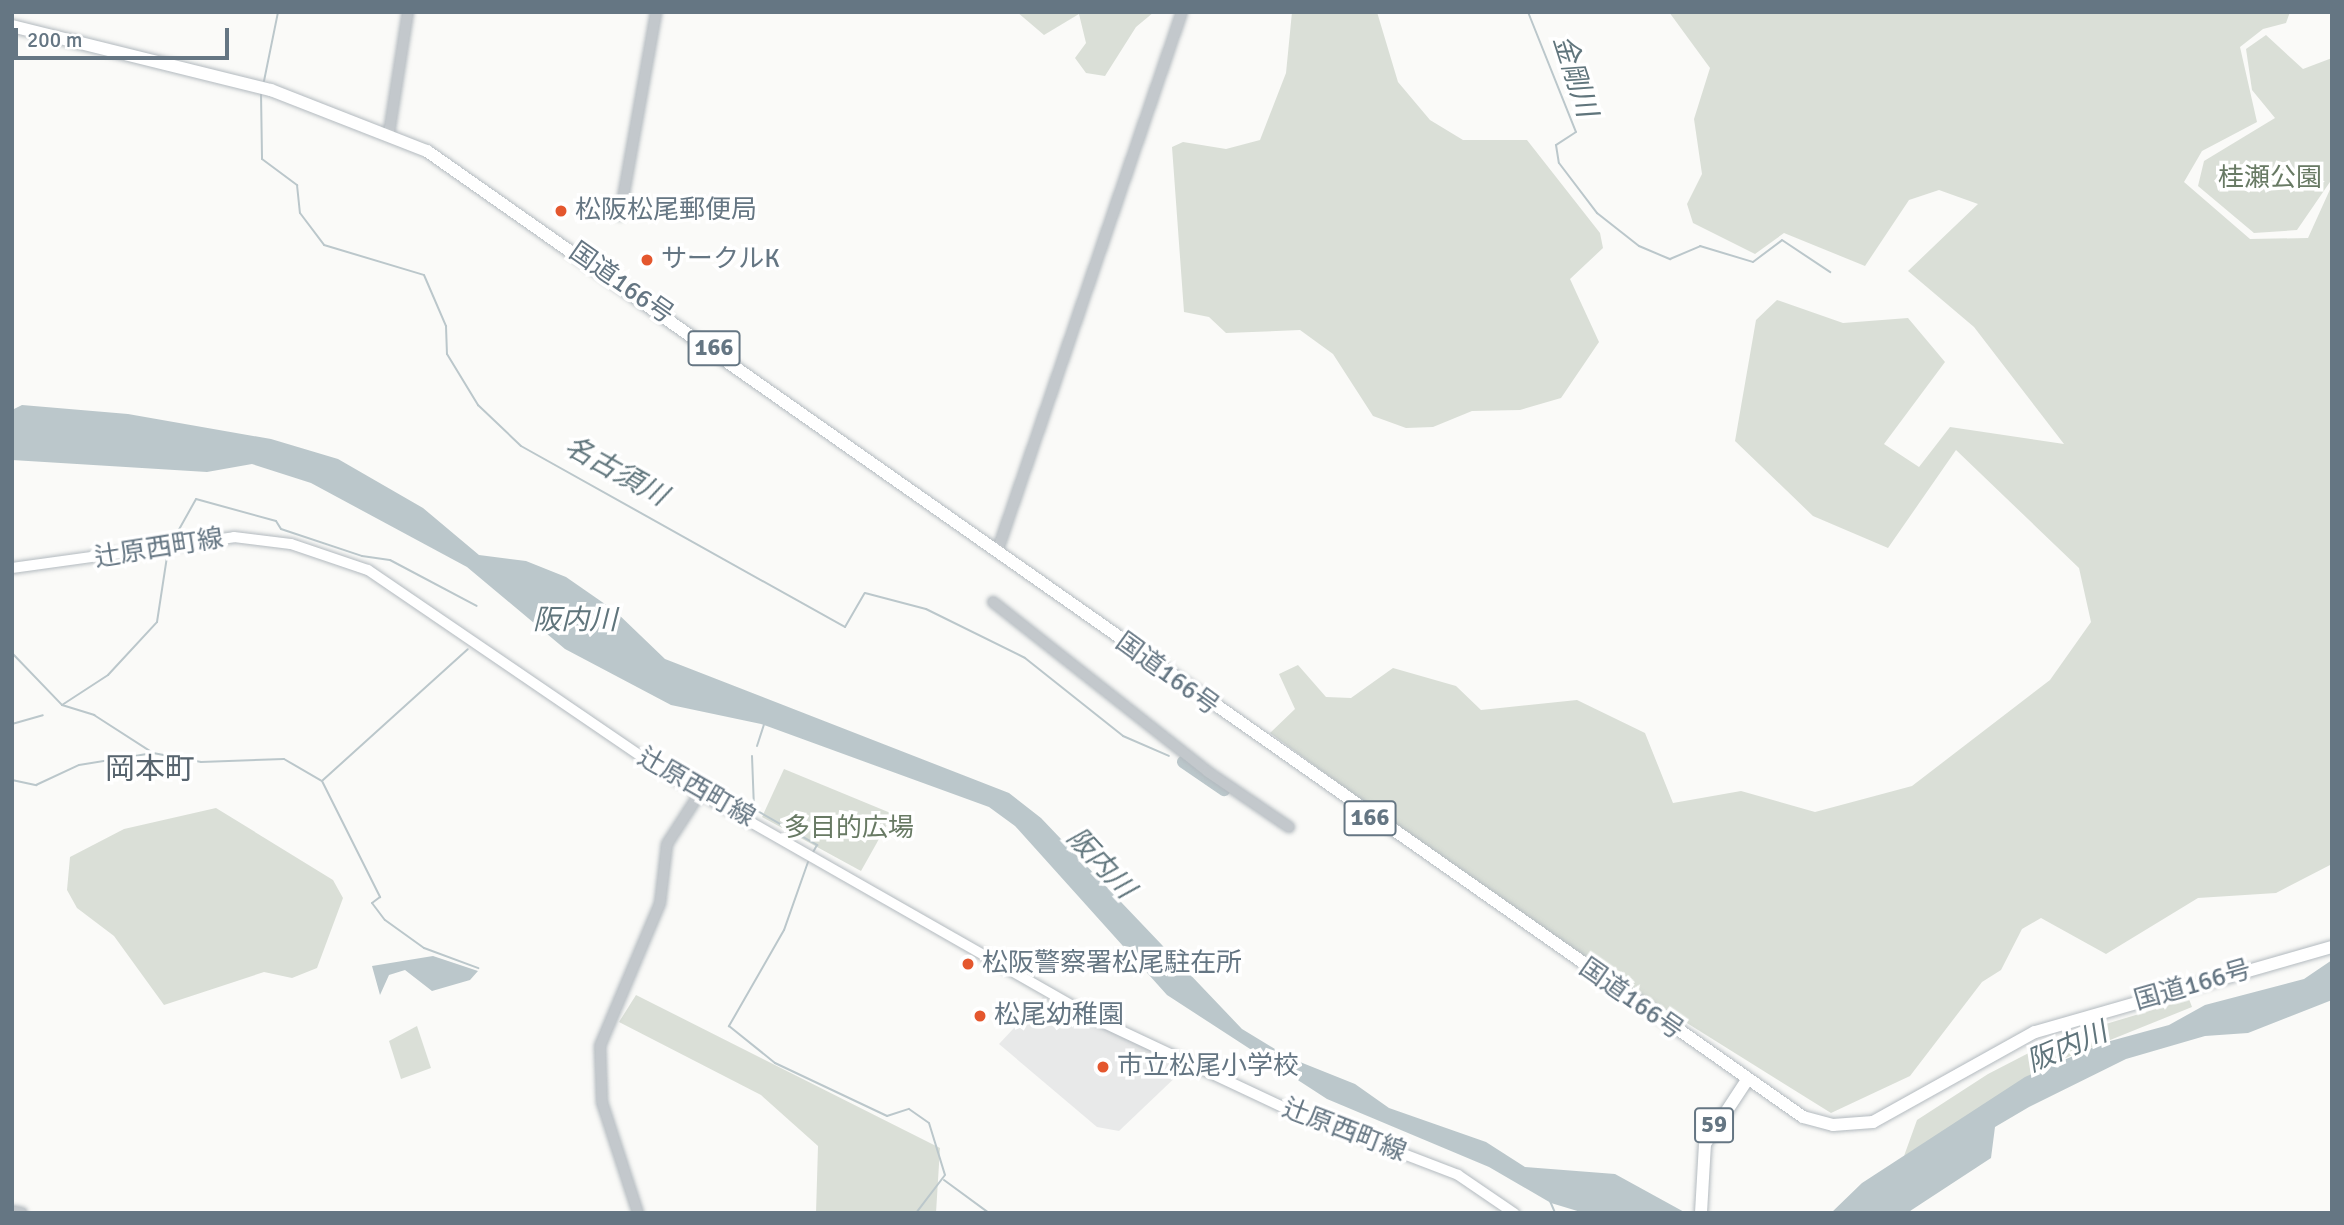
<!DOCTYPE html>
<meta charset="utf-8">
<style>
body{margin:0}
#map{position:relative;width:2344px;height:1225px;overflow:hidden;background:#fafaf8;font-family:Signika,"Noto Sans JP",sans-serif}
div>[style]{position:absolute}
.built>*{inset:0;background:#e8e9e9}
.green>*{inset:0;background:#dadfd7}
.water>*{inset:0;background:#bbc7cb}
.stream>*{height:2px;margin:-1px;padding:0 1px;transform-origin:1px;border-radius:1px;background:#bbc7cb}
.river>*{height:12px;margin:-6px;padding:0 6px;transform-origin:6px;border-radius:6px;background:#bbc7cb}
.roads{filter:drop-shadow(0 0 2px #b3babf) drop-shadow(0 0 2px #b3babf)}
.tertiary>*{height:10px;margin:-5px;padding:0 5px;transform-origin:5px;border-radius:5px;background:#c3c8cc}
.secondary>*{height:10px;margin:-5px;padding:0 5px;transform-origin:5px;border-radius:5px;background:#fff}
.primary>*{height:12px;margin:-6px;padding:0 6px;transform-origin:6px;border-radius:6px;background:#fff}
.trunk>*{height:12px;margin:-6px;padding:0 6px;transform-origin:6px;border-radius:6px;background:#fff}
.dots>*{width:19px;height:19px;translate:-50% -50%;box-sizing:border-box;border:4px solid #fff;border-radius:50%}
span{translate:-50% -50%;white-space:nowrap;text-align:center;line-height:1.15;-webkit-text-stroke:7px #fff;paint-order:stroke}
.shield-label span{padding:2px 5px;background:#fff;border:2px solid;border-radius:5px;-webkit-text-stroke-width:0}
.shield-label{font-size:24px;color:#657683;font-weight:700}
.park-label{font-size:26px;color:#687a64}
.poi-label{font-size:26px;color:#657683}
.left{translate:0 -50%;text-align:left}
.street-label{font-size:26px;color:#657683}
.water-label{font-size:28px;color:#60757c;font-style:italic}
.quarter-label{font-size:30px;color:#57646e}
.frame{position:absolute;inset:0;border:14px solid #657683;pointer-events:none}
.scale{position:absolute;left:14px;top:28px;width:215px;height:32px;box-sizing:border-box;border:4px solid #657683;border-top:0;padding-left:9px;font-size:21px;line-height:24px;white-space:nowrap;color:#657683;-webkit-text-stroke:5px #fff;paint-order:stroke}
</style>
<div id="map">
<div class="built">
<div style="clip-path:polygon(1043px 997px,1179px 1062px,1182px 1071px,1119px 1131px,1097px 1127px,999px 1044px)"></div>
</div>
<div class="green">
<div style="clip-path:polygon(1017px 12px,1154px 12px,1136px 27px,1105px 76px,1086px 73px,1075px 58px,1086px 43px,1079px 14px,1044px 35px)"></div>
<div style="clip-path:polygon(1292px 12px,1377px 12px,1398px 82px,1430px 120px,1463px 140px,1527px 140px,1600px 233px,1603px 248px,1570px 279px,1599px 342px,1561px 398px,1520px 410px,1472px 411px,1433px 427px,1406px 428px,1373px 416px,1333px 354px,1300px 330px,1226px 333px,1209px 317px,1184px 312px,1172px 147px,1183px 142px,1226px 149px,1260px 140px,1286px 73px)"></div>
<div style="clip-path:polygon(1669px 12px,2290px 12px,2286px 23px,2263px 29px,2240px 47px,2257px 122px,2202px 151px,2184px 182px,2250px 239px,2308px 238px,2332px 185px,2332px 864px,2276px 893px,2198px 898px,2106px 954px,2041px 918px,2022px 929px,2001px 970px,1982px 982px,1910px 1076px,1831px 1113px,1546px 935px,1270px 733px,1295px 709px,1279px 674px,1298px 665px,1326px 697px,1351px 698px,1393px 668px,1456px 686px,1481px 710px,1577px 700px,1645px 733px,1673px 803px,1741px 791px,1815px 812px,1912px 786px,2050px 680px,2091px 622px,2079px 568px,1956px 450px,1888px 548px,1813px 516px,1735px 441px,1756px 320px,1777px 300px,1843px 323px,1908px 318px,1945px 362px,1884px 444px,1919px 467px,1950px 427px,2064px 444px,1974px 327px,1908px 271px,1978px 204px,1939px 190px,1909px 200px,1865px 266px,1784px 233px,1755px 254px,1693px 223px,1687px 204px,1702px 174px,1694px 119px,1710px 68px)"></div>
<div style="clip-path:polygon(2266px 35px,2303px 69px,2332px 58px,2332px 179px,2297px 230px,2254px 233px,2198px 186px,2204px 161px,2275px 118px,2252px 90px,2246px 49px)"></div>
<div style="clip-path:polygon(784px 769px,893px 814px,861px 871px,762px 817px)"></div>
<div style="clip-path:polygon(216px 808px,333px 880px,343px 898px,317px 968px,292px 978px,264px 972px,164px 1005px,114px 936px,77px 908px,67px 890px,70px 857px,124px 829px)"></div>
<div style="clip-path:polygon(636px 995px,940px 1148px,936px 1213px,816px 1213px,818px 1146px,761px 1095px,619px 1022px)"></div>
<div style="clip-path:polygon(2189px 999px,2192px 1007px,2063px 1059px,1904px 1156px,1917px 1120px,1988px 1074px,2056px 1039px)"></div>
<div style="clip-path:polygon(417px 1026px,431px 1068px,401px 1079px,389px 1041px)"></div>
</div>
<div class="water">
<div style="clip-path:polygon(22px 405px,128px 414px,271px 439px,338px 459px,423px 508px,479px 555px,526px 561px,566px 577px,615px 611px,665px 659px,1009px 793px,1041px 818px,1242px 1029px,1290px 1058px,1355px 1084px,1389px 1108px,1486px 1142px,1525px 1167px,1615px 1174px,1686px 1213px,1584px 1213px,1551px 1203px,1489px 1167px,1327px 1099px,1167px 995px,1015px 826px,989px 807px,761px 724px,671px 705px,565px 649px,467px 567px,311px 483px,252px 464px,207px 472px,12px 460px,12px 410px)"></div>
<div style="clip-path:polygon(433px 956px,478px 971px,470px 980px,432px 991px,405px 970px,389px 975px,380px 995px,372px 966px)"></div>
<div style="clip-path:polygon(2332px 960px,2332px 1000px,2248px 1033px,2205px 1036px,2126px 1059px,2029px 1107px,1995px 1127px,1991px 1158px,1907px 1213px,1831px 1213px,1862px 1183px,2025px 1077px,2103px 1043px,2169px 1025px,2205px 1005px,2304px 979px)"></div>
</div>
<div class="stream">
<div style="left:1528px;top:12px;width:129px;rotate:68.2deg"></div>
<div style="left:1576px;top:132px;width:24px;rotate:147deg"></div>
<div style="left:1556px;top:145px;width:18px;rotate:81deg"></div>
<div style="left:1559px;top:163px;width:63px;rotate:52.8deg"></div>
<div style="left:1597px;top:213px;width:53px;rotate:38.2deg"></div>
<div style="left:1639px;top:246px;width:34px;rotate:23deg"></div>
<div style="left:1670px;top:259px;width:33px;rotate:-23deg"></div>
<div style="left:1700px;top:246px;width:55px;rotate:16.8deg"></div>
<div style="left:1753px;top:262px;width:36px;rotate:-37deg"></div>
<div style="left:1782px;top:240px;width:58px;rotate:33.7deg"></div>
<div style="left:264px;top:81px;width:70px;rotate:-78.5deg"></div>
<div style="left:261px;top:93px;width:66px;rotate:89.1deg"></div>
<div style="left:262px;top:159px;width:44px;rotate:36.6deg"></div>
<div style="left:297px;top:185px;width:28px;rotate:84deg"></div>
<div style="left:300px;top:213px;width:40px;rotate:53deg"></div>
<div style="left:324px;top:245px;width:104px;rotate:16.7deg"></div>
<div style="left:424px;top:275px;width:56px;rotate:66.7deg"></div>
<div style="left:446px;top:326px;width:28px;rotate:88deg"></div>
<div style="left:447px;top:354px;width:60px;rotate:58.7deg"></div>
<div style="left:478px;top:405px;width:59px;rotate:43.6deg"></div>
<div style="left:521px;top:446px;width:371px;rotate:29.2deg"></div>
<div style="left:845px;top:627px;width:39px;rotate:-60deg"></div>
<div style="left:865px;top:593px;width:63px;rotate:14.7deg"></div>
<div style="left:926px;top:609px;width:110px;rotate:26.3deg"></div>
<div style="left:1025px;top:658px;width:125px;rotate:38.5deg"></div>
<div style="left:1123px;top:736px;width:50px;rotate:23.5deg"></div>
<div style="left:172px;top:542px;width:49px;rotate:-60.8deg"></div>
<div style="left:196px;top:499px;width:83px;rotate:15.4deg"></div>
<div style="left:276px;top:521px;width:9px;rotate:58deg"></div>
<div style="left:281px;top:529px;width:85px;rotate:18.4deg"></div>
<div style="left:362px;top:556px;width:28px;rotate:8deg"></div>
<div style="left:390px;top:560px;width:98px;rotate:27.9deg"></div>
<div style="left:12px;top:653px;width:72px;rotate:46.1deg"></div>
<div style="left:62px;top:705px;width:34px;rotate:17deg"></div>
<div style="left:94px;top:715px;width:70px;rotate:32.8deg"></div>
<div style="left:62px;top:705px;width:55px;rotate:-33.1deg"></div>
<div style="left:108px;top:675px;width:72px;rotate:-47.2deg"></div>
<div style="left:157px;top:622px;width:73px;rotate:-81.3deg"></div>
<div style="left:12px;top:724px;width:32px;rotate:-16deg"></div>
<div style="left:757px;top:746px;width:23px;rotate:-72deg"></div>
<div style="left:752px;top:756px;width:53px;rotate:87.8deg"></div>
<div style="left:754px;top:809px;width:73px;rotate:29.7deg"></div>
<div style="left:817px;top:845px;width:10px;rotate:119deg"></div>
<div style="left:12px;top:780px;width:25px;rotate:12deg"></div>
<div style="left:36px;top:785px;width:47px;rotate:-24.9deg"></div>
<div style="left:79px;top:765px;width:75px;rotate:-9.2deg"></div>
<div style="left:153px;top:753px;width:49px;rotate:10.6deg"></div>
<div style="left:201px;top:762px;width:83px;rotate:-2.1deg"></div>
<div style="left:284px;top:759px;width:44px;rotate:30.1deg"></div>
<div style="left:322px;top:781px;width:130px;rotate:63.4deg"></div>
<div style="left:380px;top:897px;width:10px;rotate:143deg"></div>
<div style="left:372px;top:903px;width:21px;rotate:53deg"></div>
<div style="left:385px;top:920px;width:48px;rotate:35.7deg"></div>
<div style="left:424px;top:948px;width:58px;rotate:20.3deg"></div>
<div style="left:323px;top:780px;width:195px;rotate:-42.1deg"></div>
<div style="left:808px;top:862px;width:72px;rotate:109.4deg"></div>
<div style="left:784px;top:930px;width:111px;rotate:119.8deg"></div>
<div style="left:729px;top:1026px;width:59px;rotate:38.8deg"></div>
<div style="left:775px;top:1063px;width:124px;rotate:25.3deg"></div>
<div style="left:887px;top:1116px;width:23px;rotate:-18deg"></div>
<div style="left:909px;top:1109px;width:24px;rotate:35deg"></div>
<div style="left:929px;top:1123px;width:54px;rotate:72.9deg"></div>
<div style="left:945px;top:1175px;width:48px;rotate:127.3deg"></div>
<div style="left:944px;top:1180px;width:56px;rotate:36.3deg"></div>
<div style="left:1550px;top:1201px;width:13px;rotate:67deg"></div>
</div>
<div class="river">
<div style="left:1183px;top:762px;width:50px;rotate:34.3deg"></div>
</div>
<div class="roads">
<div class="tertiary">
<div style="left:389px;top:133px;width:122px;rotate:-81.1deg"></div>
<div style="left:620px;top:215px;width:206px;rotate:-79.9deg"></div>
<div style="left:998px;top:549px;width:568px;rotate:-71.09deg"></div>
<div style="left:993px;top:602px;width:274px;rotate:38.3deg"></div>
<div style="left:1208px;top:772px;width:98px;rotate:34.2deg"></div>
<div style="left:12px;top:1211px;width:10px;rotate:11deg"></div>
<div style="left:638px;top:1213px;width:117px;rotate:-108deg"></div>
<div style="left:602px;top:1102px;width:56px;rotate:-92deg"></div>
<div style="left:600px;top:1046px;width:155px;rotate:-67.2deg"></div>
<div style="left:660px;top:903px;width:59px;rotate:-83.2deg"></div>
<div style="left:667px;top:844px;width:61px;rotate:-57.1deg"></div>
</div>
<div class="secondary">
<div style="left:12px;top:568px;width:224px;rotate:-7.9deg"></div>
<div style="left:234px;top:537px;width:57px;rotate:7deg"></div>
<div style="left:291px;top:544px;width:81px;rotate:18.7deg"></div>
<div style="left:368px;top:570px;width:363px;rotate:34.3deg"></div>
<div style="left:668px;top:775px;width:497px;rotate:29.7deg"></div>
<div style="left:1100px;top:1021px;width:209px;rotate:25.2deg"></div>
<div style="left:1289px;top:1110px;width:181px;rotate:21deg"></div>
<div style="left:1458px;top:1175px;width:68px;rotate:34.2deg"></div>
</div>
<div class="primary">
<div style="left:1701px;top:1213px;width:69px;rotate:-86.7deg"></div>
<div style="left:1705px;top:1144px;width:77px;rotate:-56.7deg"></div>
</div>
<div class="trunk">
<div style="left:12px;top:26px;width:267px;rotate:13.9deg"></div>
<div style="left:271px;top:90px;width:168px;rotate:21.4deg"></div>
<div style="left:427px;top:151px;width:1681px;rotate:35.07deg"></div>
<div style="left:1803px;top:1117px;width:31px;rotate:15deg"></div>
<div style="left:1833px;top:1125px;width:40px;rotate:-4.3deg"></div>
<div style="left:1873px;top:1122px;width:185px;rotate:-29.1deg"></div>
<div style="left:2035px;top:1032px;width:309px;rotate:-16deg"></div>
</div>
</div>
<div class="dots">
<div style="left:561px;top:211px;background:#e4572e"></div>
<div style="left:647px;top:260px;background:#e4572e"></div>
<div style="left:968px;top:964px;background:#e4572e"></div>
<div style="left:980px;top:1016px;background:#e4572e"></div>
<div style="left:1103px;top:1067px;background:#e4572e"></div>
</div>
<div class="shield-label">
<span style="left:714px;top:348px">166</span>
<span style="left:1370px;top:818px">166</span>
<span style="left:1714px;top:1125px">59</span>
</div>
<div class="park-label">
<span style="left:2270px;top:179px">桂瀬公園</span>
<span style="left:849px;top:829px">多目的広場</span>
</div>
<div class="poi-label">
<span class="left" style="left:575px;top:211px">松阪松尾郵便局</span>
<span class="left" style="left:661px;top:260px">サークルK</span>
<span class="left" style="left:982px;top:964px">松阪警察署松尾駐在所</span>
<span class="left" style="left:994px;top:1016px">松尾幼稚園</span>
<span class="left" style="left:1117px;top:1067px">市立松尾小学校</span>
</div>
<div class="street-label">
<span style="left:621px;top:284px;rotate:35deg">国道166号</span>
<span style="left:159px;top:549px;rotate:-9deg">辻原西町線</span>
<span style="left:1167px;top:675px;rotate:36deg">国道166号</span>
<span style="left:696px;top:788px;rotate:30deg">辻原西町線</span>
<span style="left:2193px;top:986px;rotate:-16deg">国道166号</span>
<span style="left:1631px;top:1000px;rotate:35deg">国道166号</span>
<span style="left:1344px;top:1131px;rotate:21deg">辻原西町線</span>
</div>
<div class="water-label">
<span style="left:1575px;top:76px;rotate:72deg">金剛川</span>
<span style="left:616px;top:471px;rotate:29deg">名古須川</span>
<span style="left:575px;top:620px">阪内川</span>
<span style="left:1101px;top:863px;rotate:47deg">阪内川</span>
<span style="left:2067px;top:1047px;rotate:-23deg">阪内川</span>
</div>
<div class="quarter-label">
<span style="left:150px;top:770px">岡本町</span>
</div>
<div class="frame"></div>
<div class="scale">200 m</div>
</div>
